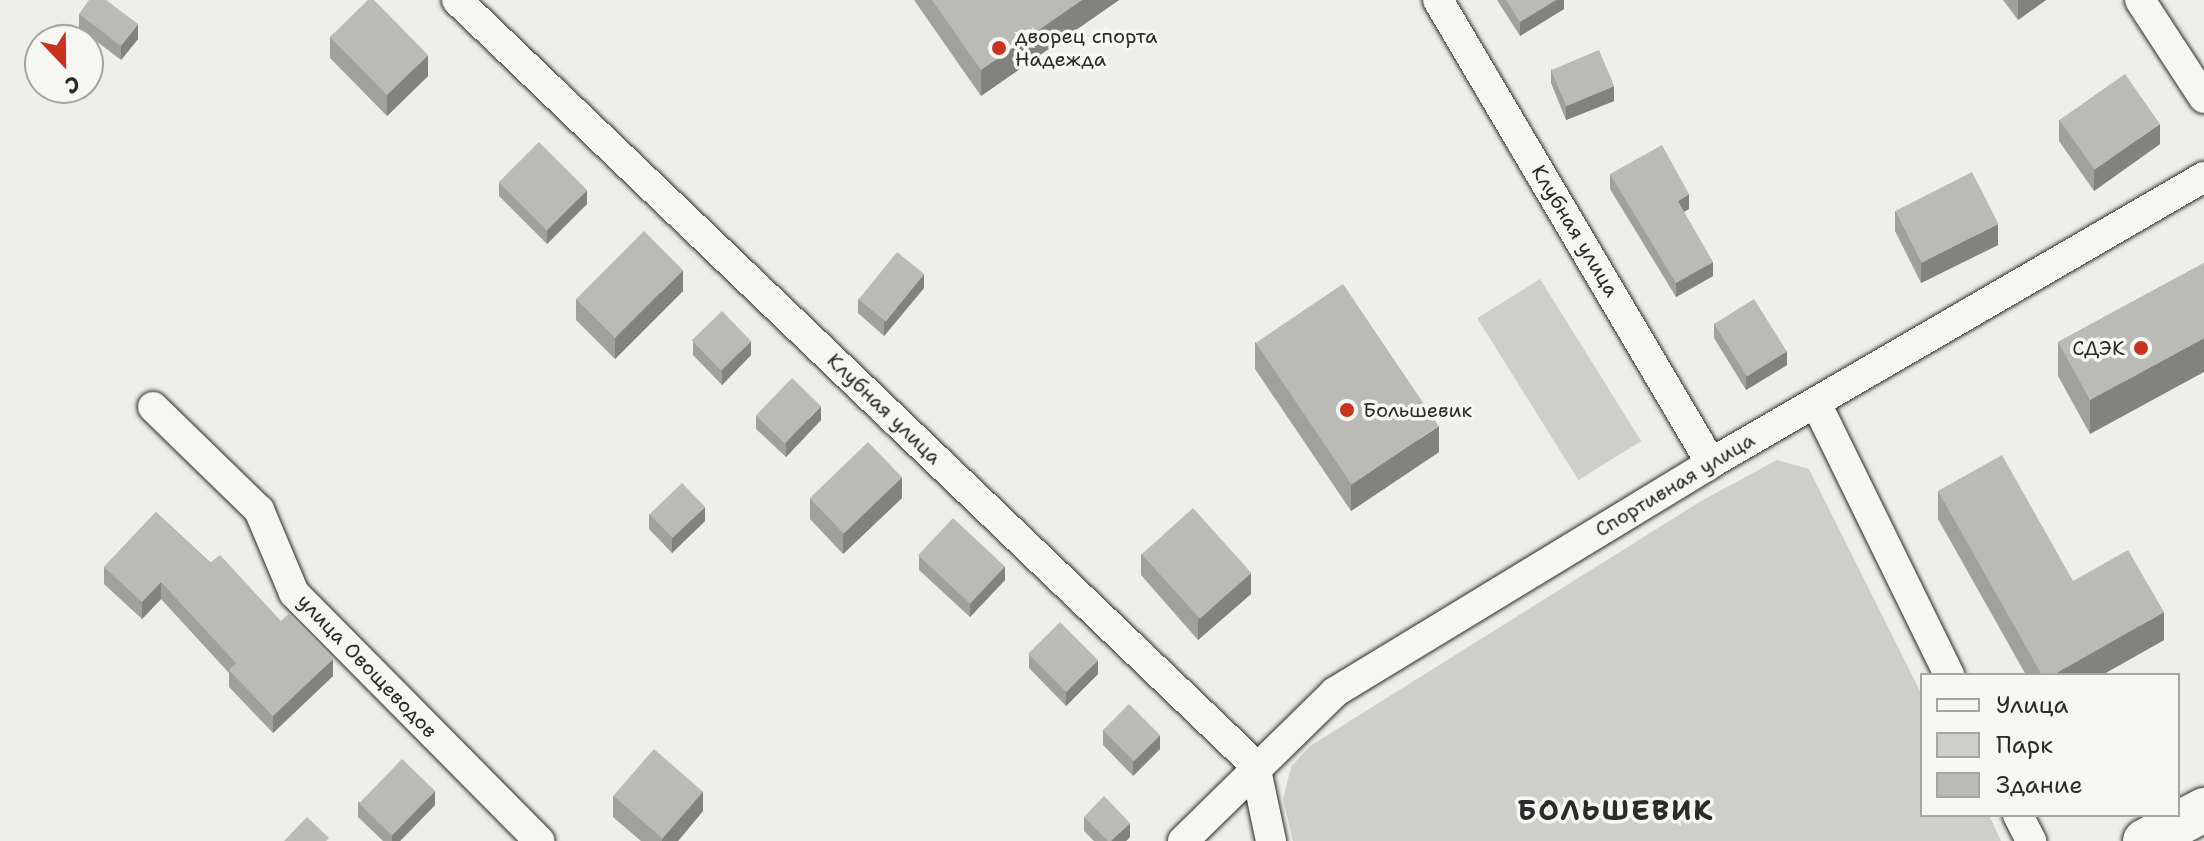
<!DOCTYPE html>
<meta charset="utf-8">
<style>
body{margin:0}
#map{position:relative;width:2204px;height:841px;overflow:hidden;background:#eeeeea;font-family:"Shantell Sans",sans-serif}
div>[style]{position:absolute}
.green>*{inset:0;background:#cececa;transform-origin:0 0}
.roads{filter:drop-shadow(0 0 2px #2b2b2b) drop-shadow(0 0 2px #2b2b2b)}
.street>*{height:30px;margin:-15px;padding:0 15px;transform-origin:15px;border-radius:15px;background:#f6f6f2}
.primary>*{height:44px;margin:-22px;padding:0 22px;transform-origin:22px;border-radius:22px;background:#f6f6f2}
.wall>*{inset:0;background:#a0a09d}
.shaded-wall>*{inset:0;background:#828280}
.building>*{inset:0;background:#babab7;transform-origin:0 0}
.dots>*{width:22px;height:22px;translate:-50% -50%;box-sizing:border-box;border:4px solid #f6f6f2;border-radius:50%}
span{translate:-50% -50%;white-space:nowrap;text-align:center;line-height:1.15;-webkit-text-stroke:7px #f6f6f2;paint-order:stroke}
.poi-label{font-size:20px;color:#2b2b2b}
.left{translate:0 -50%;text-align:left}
.right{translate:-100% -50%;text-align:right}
.street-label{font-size:20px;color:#2b2b2b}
.district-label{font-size:28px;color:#2b2b2b;font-weight:700;letter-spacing:2px}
.legend{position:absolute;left:1920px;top:673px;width:260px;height:144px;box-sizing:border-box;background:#f6f6f2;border:2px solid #a5a5a2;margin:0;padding:10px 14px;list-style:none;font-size:24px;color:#2b2b2b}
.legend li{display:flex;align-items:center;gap:16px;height:40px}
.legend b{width:40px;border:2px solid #a5a5a2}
.north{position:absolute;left:24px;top:24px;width:80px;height:80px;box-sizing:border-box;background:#f6f6f2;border:2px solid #a5a5a2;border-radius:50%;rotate:158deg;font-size:22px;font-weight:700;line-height:32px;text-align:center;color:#2b2b2b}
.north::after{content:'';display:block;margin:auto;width:28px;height:36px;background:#c8321e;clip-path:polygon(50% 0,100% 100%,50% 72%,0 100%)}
</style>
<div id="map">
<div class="green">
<div style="left:1540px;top:279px;width:191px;height:74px;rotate:58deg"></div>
<div style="clip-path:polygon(1777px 460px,1809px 469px,1922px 695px,1922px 815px,1989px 815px,2001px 841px,1293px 841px,1283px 799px,1291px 767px,1310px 746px,1701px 501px)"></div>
</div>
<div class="roads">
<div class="street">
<div style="left:457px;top:0;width:1105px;rotate:43.79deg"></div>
<div style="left:1255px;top:765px;width:78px;rotate:78.1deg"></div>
<div style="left:1438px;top:0;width:537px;rotate:59.48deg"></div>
<div style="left:2140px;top:0;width:117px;rotate:56.9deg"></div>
<div style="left:1816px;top:403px;width:303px;rotate:63.9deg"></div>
<div style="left:153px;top:407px;width:148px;rotate:44.2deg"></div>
<div style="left:259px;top:510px;width:90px;rotate:67.1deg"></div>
<div style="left:294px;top:593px;width:349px;rotate:45.3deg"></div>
<div style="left:2018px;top:815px;width:29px;rotate:63deg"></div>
<div style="left:1183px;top:841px;width:213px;rotate:-44.4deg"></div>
<div style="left:1335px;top:692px;width:440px;rotate:-31.3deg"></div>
<div style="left:1711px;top:463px;width:570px;rotate:-30.12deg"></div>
</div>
<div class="primary">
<div style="left:2145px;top:841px;width:67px;rotate:-27.7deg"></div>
</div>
</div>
<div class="wall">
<div style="clip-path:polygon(914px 0,1119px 0,981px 96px)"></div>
<div style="clip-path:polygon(1497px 0,1564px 0,1564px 9px,1520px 36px)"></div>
<div style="clip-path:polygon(2003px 0,2046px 0,2018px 20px)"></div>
<div style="clip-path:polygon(79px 14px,138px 39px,121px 60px,79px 28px)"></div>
<div style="clip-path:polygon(330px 37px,428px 76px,387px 116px,330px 58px)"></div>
<div style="clip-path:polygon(1551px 69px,1614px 101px,1566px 120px,1551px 83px)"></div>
<div style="clip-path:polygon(2059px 120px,2160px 144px,2094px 191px,2059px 141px)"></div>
<div style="clip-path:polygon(1610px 174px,1689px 209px,1684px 212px,1713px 276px,1676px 297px,1610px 189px)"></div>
<div style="clip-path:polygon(499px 182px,587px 204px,547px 244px,499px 196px)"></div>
<div style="clip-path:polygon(1895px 211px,1998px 245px,1921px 283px,1895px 231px)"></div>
<div style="clip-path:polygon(2204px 263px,2090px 434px,2058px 376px,2058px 342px)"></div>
<div style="clip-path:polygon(924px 288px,884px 336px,858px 313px,858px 299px)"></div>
<div style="clip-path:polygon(683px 291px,615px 359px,576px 320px,576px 299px)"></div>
<div style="clip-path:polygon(1714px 323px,1787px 365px,1746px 390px,1714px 338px)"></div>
<div style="clip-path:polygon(693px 341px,751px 355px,722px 385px,693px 355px)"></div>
<div style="clip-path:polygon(1255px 342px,1439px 452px,1351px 511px,1255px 369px)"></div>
<div style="clip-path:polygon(756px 415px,821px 420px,786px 457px,756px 429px)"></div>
<div style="clip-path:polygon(1938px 491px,2073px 581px,2164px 640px,2102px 675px,2026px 675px,1938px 519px)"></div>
<div style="clip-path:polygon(810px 498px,902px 498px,843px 554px,810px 519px)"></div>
<div style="clip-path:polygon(156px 512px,333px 676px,273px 733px,229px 687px,229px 673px,161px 599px,142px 619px,104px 584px,104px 567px)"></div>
<div style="clip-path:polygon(649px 514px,705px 521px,672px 553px,649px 529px)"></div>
<div style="clip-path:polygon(1141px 554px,1251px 594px,1198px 640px,1141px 575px)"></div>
<div style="clip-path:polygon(919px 556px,1005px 580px,970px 617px,919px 570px)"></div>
<div style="clip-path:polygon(1029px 654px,1098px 674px,1066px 706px,1029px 668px)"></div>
<div style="clip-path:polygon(1103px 730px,1160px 749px,1133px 776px,1103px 745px)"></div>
<div style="clip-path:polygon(613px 796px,703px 811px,678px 841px,641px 841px,613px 817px)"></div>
<div style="clip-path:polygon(358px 802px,435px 805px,400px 841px,383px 841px,358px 817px)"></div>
<div style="clip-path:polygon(1084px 817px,1130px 837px,1126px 841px,1094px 841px,1084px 831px)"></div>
</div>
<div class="shaded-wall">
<div style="clip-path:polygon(1082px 0,1119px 0,981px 96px,981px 70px)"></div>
<div style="clip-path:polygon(1556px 0,1564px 0,1564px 9px,1520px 36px,1520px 22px)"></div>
<div style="clip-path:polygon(2018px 0,2046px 0,2018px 20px)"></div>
<div style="clip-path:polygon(138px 24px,138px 39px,121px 60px,121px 46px)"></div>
<div style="clip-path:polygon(428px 55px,428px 76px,387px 116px,387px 95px)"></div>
<div style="clip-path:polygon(1614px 86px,1614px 101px,1566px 120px,1566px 106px)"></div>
<div style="clip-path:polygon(2160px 124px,2160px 144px,2094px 191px,2094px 170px)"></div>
<div style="clip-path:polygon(587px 190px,587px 204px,547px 244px,547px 230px)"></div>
<div style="clip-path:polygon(1689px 194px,1689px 209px,1678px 215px,1678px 201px)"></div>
<div style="clip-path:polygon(1998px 224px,1998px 245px,1921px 283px,1921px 263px)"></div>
<div style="clip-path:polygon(1713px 262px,1713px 276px,1676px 297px,1676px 283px)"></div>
<div style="clip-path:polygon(683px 270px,683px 291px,615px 359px,615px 338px)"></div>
<div style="clip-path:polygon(924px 274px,924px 288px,884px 336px,884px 321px)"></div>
<div style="clip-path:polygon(2204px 338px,2204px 372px,2090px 434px,2090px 400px)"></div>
<div style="clip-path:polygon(751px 341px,751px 355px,722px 385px,722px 370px)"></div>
<div style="clip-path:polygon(1787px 351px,1787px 365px,1746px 390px,1746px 375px)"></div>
<div style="clip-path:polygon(821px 406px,821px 420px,786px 457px,786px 443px)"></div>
<div style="clip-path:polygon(1439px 426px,1439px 452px,1351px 511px,1351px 485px)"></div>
<div style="clip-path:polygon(902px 477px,902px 498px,843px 554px,843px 534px)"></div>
<div style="clip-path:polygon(705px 507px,705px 521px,672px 553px,672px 538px)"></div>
<div style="clip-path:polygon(1005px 566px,1005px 580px,970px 617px,970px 603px)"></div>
<div style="clip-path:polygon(1251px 573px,1251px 594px,1198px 640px,1198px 619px)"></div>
<div style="clip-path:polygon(161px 582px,161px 599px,142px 619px,142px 602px)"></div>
<div style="clip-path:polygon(2164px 612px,2164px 640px,2102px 675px,2053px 675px)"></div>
<div style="clip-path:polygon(333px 659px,333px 676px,273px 733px,273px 716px)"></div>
<div style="clip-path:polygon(1098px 660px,1098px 674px,1066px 706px,1066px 691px)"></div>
<div style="clip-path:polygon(1160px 735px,1160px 749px,1133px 776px,1133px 761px)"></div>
<div style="clip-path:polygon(435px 791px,435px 805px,400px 841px,392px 841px,392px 835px)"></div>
<div style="clip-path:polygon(703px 791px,703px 811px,678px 841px,662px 841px,662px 839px)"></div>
<div style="clip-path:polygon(1130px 823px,1130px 837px,1126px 841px,1111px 841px)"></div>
</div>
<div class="building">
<div style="clip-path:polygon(89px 0,106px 0,138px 24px,121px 46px,79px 14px)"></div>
<div style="clip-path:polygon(368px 0,374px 0,428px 55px,387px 95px,330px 37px)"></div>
<div style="clip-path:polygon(932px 0,1082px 0,981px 70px)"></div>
<div style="clip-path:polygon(1506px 0,1556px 0,1520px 22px)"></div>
<div style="left:1599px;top:50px;width:39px;height:52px;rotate:67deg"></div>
<div style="left:2125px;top:74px;width:61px;height:80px;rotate:55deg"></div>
<div style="left:539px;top:142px;width:68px;height:57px;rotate:45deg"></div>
<div style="clip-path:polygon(1662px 145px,1689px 194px,1678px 201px,1713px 262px,1676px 283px,1610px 174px)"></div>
<div style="left:1972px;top:172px;width:58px;height:86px;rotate:63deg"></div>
<div style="left:644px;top:231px;width:55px;height:96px;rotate:45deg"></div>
<div style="left:897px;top:252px;width:35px;height:61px;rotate:39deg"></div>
<div style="clip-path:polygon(2204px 263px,2204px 338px,2090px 400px,2058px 342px)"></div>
<div style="left:1343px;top:284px;width:171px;height:105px;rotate:56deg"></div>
<div style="left:1754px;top:299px;width:62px;height:47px;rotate:58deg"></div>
<div style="left:722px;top:311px;width:42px;height:42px;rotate:46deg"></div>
<div style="left:792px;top:378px;width:40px;height:52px;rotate:44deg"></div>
<div style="left:868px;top:442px;width:49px;height:81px;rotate:46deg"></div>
<div style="clip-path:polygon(2002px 455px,2073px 581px,2128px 550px,2164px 612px,2053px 675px,2042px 675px,1938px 491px)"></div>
<div style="left:682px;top:483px;width:33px;height:45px;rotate:46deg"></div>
<div style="left:1193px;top:508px;width:87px;height:69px;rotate:48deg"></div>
<div style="clip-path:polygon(156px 512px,210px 563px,220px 555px,281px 621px,289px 613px,333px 659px,273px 716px,229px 670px,236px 663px,161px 582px,142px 602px,104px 567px)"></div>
<div style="left:953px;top:518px;width:71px;height:51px;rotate:43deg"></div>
<div style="left:1060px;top:622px;width:54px;height:45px;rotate:45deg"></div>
<div style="left:1129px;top:704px;width:44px;height:37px;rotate:45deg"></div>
<div style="left:654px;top:749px;width:65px;height:62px;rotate:41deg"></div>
<div style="left:402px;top:759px;width:46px;height:62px;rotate:44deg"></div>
<div style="clip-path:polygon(1104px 796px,1130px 823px,1111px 841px,1108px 841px,1084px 817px)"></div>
<div style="clip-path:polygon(307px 817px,329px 838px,326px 841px,284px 841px)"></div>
</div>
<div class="dots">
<div style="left:999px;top:48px;background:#c8321e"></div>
<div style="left:2141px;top:348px;background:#c8321e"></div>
<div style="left:1347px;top:410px;background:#c8321e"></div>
</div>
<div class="poi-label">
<span class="left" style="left:1015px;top:48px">дворец спорта<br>Надежда</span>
<span class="right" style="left:2125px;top:348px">СДЭК</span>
<span class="left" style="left:1363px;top:410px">Большевик</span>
</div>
<div class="street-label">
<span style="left:1575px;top:231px;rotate:59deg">Клубная улица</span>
<span style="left:884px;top:409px;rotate:44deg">Клубная улица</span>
<span style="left:1675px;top:485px;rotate:-31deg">Спортивная улица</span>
<span style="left:367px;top:666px;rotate:46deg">улица Овощеводов</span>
</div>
<div class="district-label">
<span style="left:1616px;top:810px">БОЛЬШЕВИК</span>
</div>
<ul class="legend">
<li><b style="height:10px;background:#f6f6f2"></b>Улица</li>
<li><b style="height:22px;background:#cececa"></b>Парк</li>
<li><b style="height:22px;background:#babab7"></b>Здание</li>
</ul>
<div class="north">С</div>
</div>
